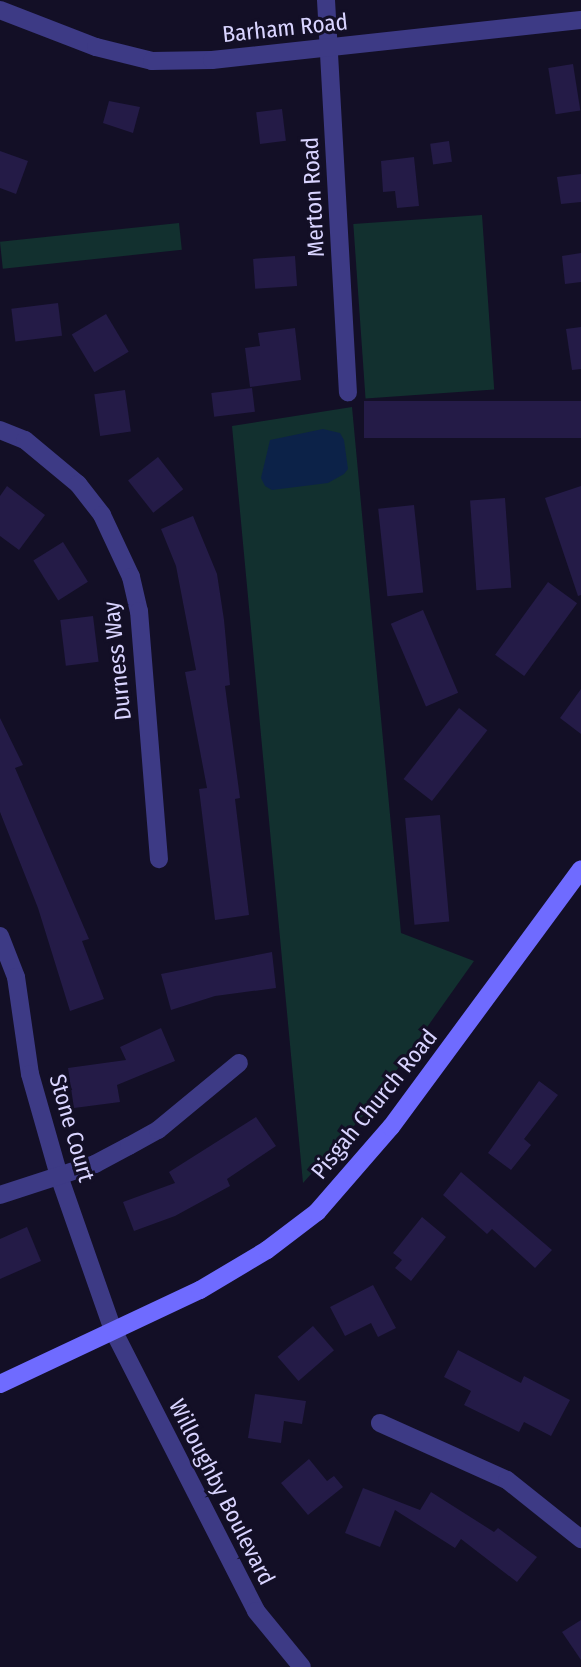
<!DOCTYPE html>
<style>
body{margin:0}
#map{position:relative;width:581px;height:1667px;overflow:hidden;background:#130f26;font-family:"Fira Sans Condensed",sans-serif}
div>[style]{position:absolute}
.green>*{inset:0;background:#12302f;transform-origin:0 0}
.water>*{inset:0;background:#0c2248}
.building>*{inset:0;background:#241b47;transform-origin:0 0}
.minor>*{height:18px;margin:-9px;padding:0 9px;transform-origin:9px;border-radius:9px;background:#3d3a85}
.tertiary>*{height:18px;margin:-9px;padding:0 9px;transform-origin:9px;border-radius:9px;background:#3d3a85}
.secondary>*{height:18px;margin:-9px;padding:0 9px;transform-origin:9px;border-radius:9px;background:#6f6bff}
span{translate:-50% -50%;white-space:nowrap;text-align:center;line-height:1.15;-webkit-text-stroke:6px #130f26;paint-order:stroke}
.street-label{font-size:23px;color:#d9d4ff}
</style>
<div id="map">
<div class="green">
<div style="left:482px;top:215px;width:175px;height:129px;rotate:86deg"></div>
<div style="left:179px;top:223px;width:27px;height:180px;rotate:84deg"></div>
<div style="clip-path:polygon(352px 407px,401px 933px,474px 961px,369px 1109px,303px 1183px,232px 426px)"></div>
</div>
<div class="water">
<div style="clip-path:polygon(323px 429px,340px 433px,344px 440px,348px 469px,344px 474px,328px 483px,272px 490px,265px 486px,261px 478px,270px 440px)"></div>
</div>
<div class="building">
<div style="left:573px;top:64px;width:47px;height:25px;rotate:81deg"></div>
<div style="clip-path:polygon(109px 101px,140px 107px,133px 133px,103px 123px)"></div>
<div style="left:282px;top:109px;width:32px;height:26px;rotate:83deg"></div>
<div style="left:449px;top:141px;width:21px;height:19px;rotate:82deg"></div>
<div style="clip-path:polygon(0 151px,28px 161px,16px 194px,0 188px)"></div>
<div style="clip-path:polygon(414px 157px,419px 206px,397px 208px,395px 191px,383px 192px,381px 161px)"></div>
<div style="clip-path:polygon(581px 174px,581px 202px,561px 204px,557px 177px)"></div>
<div style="clip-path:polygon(581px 253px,581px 282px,565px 284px,562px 256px)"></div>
<div style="left:295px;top:256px;width:30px;height:42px;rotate:86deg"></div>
<div style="left:58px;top:303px;width:33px;height:47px;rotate:83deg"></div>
<div style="left:106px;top:314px;width:44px;height:40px;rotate:59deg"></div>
<div style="clip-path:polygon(581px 327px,581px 369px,572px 370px,566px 329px)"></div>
<div style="clip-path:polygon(295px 328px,301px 380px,250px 387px,245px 348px,260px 346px,258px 333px)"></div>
<div style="left:252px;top:388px;width:24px;height:41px;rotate:83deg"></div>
<div style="left:125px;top:390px;width:42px;height:31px;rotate:82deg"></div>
<div style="left:581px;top:401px;width:37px;height:217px;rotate:90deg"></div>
<div style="left:158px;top:457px;width:41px;height:38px;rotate:52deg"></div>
<div style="clip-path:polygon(7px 486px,45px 515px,19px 550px,0 536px,0 496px)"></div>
<div style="clip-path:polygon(581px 486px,581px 595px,578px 596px,545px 498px)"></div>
<div style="left:505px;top:498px;width:90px;height:35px;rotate:86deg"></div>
<div style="left:414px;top:505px;width:88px;height:36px;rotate:84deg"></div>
<div style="clip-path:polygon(193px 516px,217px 574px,224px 620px,230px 685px,225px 686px,240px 798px,235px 799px,249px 915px,215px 920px,199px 789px,207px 788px,185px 672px,196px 670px,176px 566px,161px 529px)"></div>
<div style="left:63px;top:542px;width:47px;height:35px;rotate:58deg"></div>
<div style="left:548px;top:582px;width:36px;height:90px;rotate:36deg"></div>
<div style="left:423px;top:610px;width:90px;height:35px;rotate:67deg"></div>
<div style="left:93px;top:616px;width:46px;height:33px;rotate:83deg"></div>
<div style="clip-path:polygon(581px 689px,581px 734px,560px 718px)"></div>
<div style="left:459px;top:708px;width:36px;height:90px;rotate:38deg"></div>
<div style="clip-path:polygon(0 718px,23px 765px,15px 768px,89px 939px,82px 941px,104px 999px,70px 1011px,38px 908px,0 812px)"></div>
<div style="left:440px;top:815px;width:107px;height:35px;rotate:85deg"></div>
<div style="clip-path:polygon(272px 952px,276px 988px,215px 996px,171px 1010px,161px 974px)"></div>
<div style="clip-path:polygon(161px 1028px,175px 1061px,117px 1085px,120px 1102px,74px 1108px,68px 1068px,126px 1060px,120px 1047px)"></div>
<div style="clip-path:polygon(539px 1081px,558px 1095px,524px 1139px,531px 1145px,511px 1170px,488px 1153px)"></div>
<div style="clip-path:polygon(256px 1117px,276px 1146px,227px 1179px,230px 1186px,175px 1216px,134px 1231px,123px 1202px,175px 1183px,169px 1172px)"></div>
<div style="clip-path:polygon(461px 1172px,552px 1250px,535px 1268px,492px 1229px,487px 1234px,443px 1195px)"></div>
<div style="clip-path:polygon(422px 1217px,446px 1237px,411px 1281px,395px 1268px,402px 1260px,393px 1253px)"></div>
<div style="clip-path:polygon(27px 1227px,41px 1261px,0 1279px,0 1239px)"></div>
<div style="clip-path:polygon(373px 1285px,396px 1328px,378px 1337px,371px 1323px,345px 1336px,330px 1307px)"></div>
<div style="left:313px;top:1326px;width:32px;height:47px;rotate:49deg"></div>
<div style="clip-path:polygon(458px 1350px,521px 1383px,524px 1376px,570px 1400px,551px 1436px,524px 1422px,519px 1432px,464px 1405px,471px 1391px,444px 1377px)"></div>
<div style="clip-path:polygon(255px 1394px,306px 1401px,302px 1424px,284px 1421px,281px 1443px,248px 1438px)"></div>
<div style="clip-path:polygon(309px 1459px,327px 1481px,334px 1476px,343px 1487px,308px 1515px,281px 1483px)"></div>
<div style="clip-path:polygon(363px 1488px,420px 1510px,431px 1492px,494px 1532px,498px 1528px,537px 1557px,517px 1582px,461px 1539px,455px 1548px,395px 1510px,380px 1547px,345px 1533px)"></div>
<div style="clip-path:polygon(581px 1620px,581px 1660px,562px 1632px)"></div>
</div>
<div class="minor">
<div style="left:326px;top:0;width:393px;rotate:86.8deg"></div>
<div style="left:0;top:10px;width:103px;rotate:21.1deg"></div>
<div style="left:96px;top:47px;width:58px;rotate:14deg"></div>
<div style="left:152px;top:61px;width:60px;rotate:-1deg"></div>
<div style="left:212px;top:60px;width:371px;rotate:-6.2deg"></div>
<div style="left:0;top:430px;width:27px;rotate:22deg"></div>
<div style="left:25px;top:440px;width:69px;rotate:39.7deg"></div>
<div style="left:78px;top:484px;width:39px;rotate:52deg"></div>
<div style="left:102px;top:515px;width:68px;rotate:64.9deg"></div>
<div style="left:131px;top:577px;width:35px;rotate:77deg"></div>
<div style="left:139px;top:611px;width:249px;rotate:85.4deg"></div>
<div style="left:0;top:936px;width:44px;rotate:68.7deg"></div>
<div style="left:16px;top:977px;width:98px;rotate:81.8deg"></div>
<div style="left:30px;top:1074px;width:106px;rotate:74.1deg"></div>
<div style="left:59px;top:1176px;width:163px;rotate:70.7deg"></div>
<div style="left:0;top:1195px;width:100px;rotate:-18.1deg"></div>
<div style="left:95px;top:1164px;width:38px;rotate:-28deg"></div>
<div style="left:129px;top:1146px;width:33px;rotate:-29deg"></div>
<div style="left:158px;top:1130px;width:105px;rotate:-39.6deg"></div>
<div style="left:380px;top:1423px;width:139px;rotate:24.2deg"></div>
<div style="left:507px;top:1480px;width:95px;rotate:38.6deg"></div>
</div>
<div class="tertiary">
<div style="left:113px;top:1330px;width:315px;rotate:63deg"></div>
<div style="left:256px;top:1611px;width:72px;rotate:50.6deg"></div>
</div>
<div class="secondary">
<div style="left:0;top:1384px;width:221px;rotate:-25.2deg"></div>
<div style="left:200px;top:1290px;width:78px;rotate:-30.8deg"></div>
<div style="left:267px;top:1250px;width:63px;rotate:-37.2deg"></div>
<div style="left:317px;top:1212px;width:113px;rotate:-49deg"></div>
<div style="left:391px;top:1127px;width:320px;rotate:-53.6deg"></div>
</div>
<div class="street-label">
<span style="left:285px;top:28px;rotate:-6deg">Barham Road</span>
<span style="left:313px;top:197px;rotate:-93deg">Merton Road</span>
<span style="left:117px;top:661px;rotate:-96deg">Durness Way</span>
<span style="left:374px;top:1104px;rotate:-51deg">Pisgah Church Road</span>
<span style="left:72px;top:1128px;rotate:74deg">Stone Court</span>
<span style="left:222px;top:1492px;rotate:63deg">Willoughby Boulevard</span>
</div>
</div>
